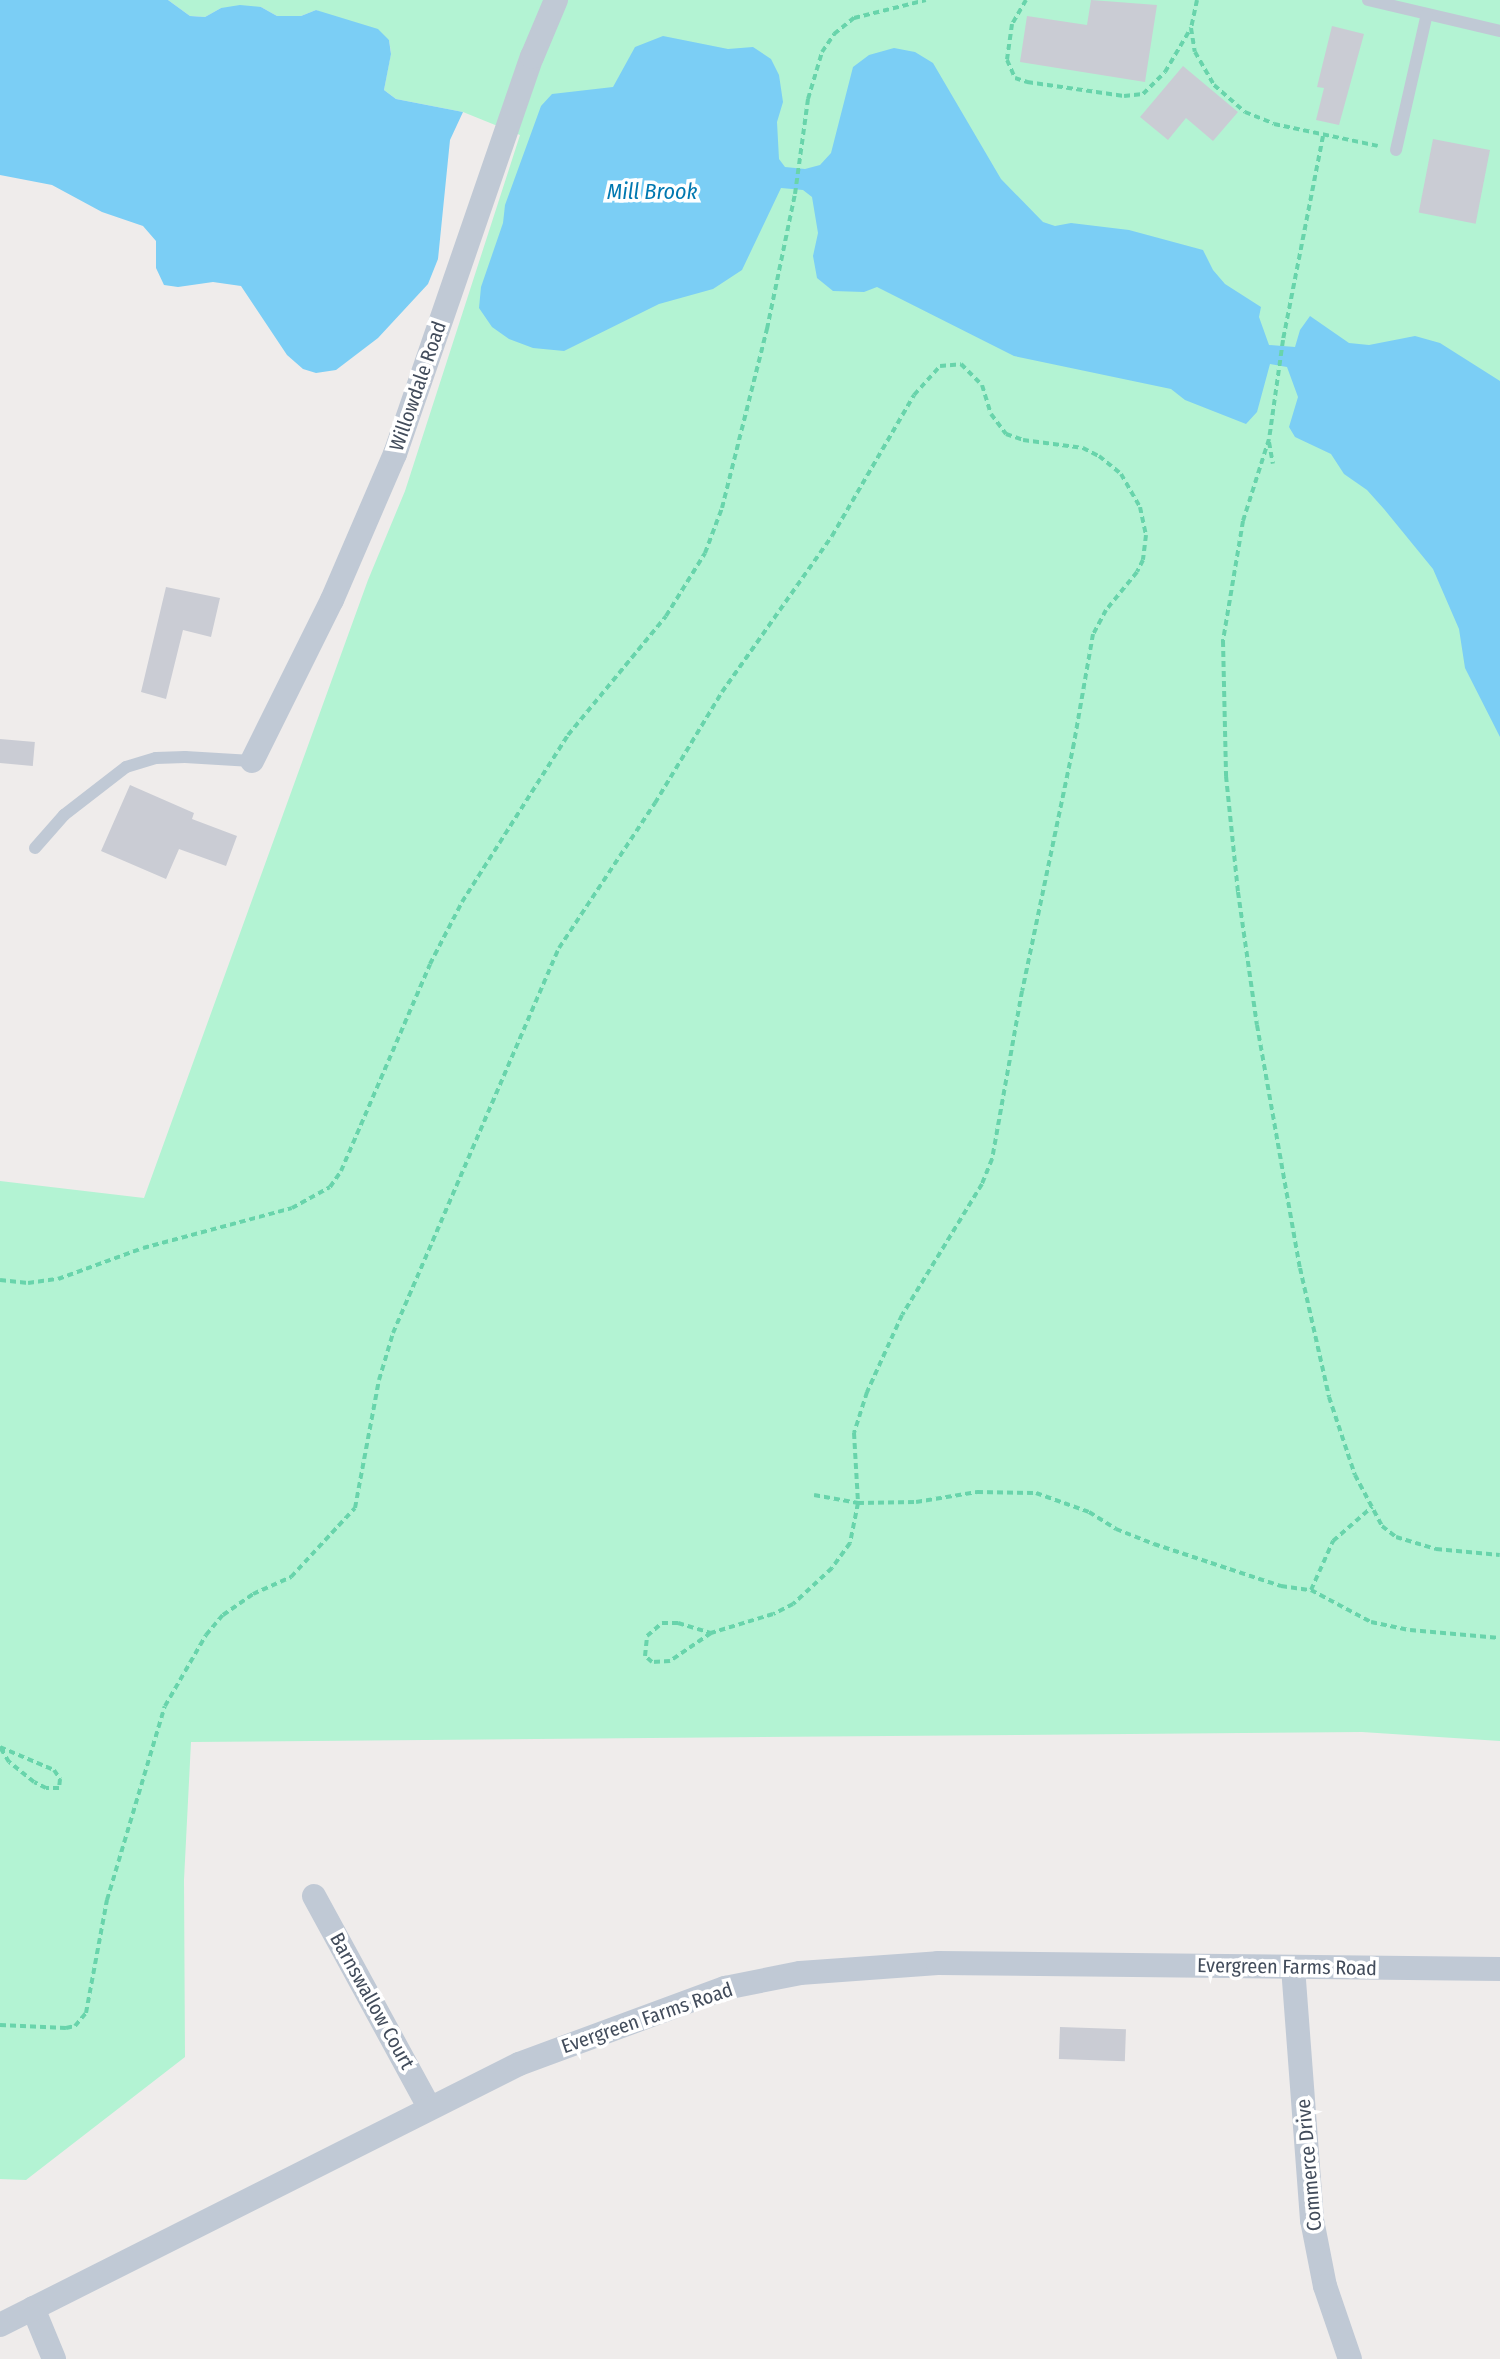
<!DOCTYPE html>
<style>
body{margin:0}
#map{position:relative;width:1500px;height:2359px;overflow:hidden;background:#efeceb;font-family:"Fira Sans Condensed",sans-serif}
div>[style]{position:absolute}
.green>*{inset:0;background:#b3f3d3}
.water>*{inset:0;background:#7bcef5}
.building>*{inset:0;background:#caccd4;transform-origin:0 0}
.path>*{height:4px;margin-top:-2px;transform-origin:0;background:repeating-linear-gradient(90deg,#68d4ab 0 6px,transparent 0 10px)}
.lane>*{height:12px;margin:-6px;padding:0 6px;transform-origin:6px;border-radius:6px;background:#c0c9d5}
.street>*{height:24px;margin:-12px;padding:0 12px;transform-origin:12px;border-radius:12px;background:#c0c9d5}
span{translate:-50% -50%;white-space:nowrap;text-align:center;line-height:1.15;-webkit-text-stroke:7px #fff;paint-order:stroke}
.street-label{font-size:20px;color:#424c5b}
.water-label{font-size:22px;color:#0078b0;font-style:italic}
</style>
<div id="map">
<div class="green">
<div style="clip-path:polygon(168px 0,1500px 0,1500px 1741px,1362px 1732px,191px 1742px,184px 1880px,185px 2057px,26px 2180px,0 2179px,0 1181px,144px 1198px,368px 580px,405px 491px,520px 135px,463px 112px,396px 99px,384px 90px,391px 53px,389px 40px,316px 10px,301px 16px,277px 16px,261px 7px,221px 8px,205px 17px,190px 16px)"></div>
</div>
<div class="water">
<div style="clip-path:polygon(0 0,168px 0,190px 16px,205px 17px,221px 8px,240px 5px,261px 7px,277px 16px,301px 16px,316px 10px,378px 29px,389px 40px,391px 54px,384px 90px,396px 99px,463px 112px,450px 140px,438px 259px,428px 284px,378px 338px,336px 370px,316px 373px,303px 369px,287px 355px,241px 286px,213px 282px,178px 287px,164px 285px,156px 268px,156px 241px,143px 226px,102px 212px,52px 185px,0 175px)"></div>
<div style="clip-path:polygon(663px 36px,728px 49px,753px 47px,771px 59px,779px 75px,783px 102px,777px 122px,779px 159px,785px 167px,805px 169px,820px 165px,831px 153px,853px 67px,869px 55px,894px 48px,915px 52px,933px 63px,1001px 179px,1043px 222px,1055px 226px,1071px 223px,1129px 230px,1203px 250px,1213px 270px,1225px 284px,1261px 307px,1259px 317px,1269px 345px,1295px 347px,1300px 330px,1310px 316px,1349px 343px,1369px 345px,1415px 336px,1440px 343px,1500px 381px,1500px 737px,1465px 668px,1459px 629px,1433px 569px,1384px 509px,1367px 490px,1344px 474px,1331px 454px,1295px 437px,1289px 427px,1298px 397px,1287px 367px,1270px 364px,1257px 412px,1246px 424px,1185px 400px,1171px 389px,1014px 356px,877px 287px,864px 292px,833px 291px,817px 278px,813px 256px,818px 233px,812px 197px,803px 190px,781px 188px,742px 270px,713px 289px,659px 304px,564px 351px,533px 348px,509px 339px,492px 327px,479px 308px,481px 287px,503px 223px,505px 205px,541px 106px,552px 94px,613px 87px,635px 47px)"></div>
</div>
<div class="building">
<div style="clip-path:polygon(1091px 0,1157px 5px,1145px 82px,1020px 62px,1027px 16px,1087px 25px)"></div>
<div style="clip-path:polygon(1332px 26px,1364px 34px,1339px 125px,1316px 120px,1324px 88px,1317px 87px)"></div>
<div style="clip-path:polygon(1183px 66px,1238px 112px,1213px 141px,1186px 118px,1168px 140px,1140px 117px)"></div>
<div style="left:1433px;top:139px;width:58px;height:75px;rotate:11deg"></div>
<div style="clip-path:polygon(166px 587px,220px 598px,211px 637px,183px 630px,166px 699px,141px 692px)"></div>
<div style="left:0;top:739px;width:35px;height:24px;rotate:5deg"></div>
<div style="clip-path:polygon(130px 785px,194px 813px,192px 819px,237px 836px,226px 866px,179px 849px,166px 879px,101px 851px)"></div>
<div style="left:1060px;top:2027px;width:66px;height:32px;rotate:2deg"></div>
</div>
<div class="path">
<div style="left:1026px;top:0;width:28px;rotate:120deg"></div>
<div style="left:1012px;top:24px;width:36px;rotate:98deg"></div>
<div style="left:1007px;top:60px;width:20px;rotate:66deg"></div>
<div style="left:1015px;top:78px;width:13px;rotate:18deg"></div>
<div style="left:1027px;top:82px;width:98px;rotate:8.2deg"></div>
<div style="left:1124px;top:96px;width:19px;rotate:-6deg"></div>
<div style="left:1143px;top:94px;width:31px;rotate:-45deg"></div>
<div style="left:1165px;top:72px;width:51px;rotate:-59.4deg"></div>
<div style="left:1197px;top:0;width:29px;rotate:102deg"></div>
<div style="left:1191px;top:28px;width:24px;rotate:81deg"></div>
<div style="left:1195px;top:52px;width:38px;rotate:60deg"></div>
<div style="left:1214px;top:85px;width:41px;rotate:41.1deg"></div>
<div style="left:1245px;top:112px;width:31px;rotate:22deg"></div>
<div style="left:1274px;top:124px;width:106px;rotate:11.9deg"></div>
<div style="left:1323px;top:136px;width:208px;rotate:101.1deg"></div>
<div style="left:1283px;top:340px;width:100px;rotate:98deg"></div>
<div style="left:1269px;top:439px;width:86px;rotate:107.6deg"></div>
<div style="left:1243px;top:521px;width:122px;rotate:99.5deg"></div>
<div style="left:1223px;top:641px;width:135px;rotate:88.7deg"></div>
<div style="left:1226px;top:776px;width:117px;rotate:84.1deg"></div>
<div style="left:1238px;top:892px;width:134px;rotate:81.9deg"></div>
<div style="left:1257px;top:1025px;width:247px;rotate:80deg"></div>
<div style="left:1300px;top:1268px;width:132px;rotate:77.3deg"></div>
<div style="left:1329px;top:1397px;width:82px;rotate:71.6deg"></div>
<div style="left:1355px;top:1475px;width:58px;rotate:62.1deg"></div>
<div style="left:1382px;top:1526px;width:18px;rotate:38deg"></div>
<div style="left:1396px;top:1537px;width:42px;rotate:16.7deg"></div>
<div style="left:1436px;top:1549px;width:64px;rotate:5.4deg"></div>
<div style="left:1269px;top:442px;width:22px;rotate:80deg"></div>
<div style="left:0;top:1280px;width:28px;rotate:6deg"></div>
<div style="left:28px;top:1283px;width:30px;rotate:-8deg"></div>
<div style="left:58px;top:1279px;width:90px;rotate:-20deg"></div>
<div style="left:143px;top:1248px;width:154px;rotate:-15deg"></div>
<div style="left:292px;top:1208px;width:43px;rotate:-28.9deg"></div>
<div style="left:330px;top:1187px;width:19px;rotate:-55deg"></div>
<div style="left:341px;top:1171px;width:225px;rotate:-66.7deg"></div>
<div style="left:430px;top:964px;width:70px;rotate:-62.7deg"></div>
<div style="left:462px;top:902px;width:198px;rotate:-57.6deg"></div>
<div style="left:568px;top:735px;width:154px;rotate:-50.5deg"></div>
<div style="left:666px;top:616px;width:74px;rotate:-58.2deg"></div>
<div style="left:705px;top:553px;width:48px;rotate:-69.3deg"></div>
<div style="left:722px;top:508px;width:185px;rotate:-75.9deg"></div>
<div style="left:767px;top:329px;width:138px;rotate:-78.3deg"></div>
<div style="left:795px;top:194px;width:96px;rotate:-82.2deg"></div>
<div style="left:808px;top:99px;width:49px;rotate:-73.4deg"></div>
<div style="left:822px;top:52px;width:22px;rotate:-56deg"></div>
<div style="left:834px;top:34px;width:26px;rotate:-39deg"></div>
<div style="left:854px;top:18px;width:74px;rotate:-14deg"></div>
<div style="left:814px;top:1495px;width:45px;rotate:10.3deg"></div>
<div style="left:858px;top:1503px;width:58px;rotate:-1deg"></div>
<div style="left:916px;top:1502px;width:62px;rotate:-9.3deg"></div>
<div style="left:977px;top:1492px;width:59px;rotate:1deg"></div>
<div style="left:1036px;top:1493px;width:56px;rotate:19.7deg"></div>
<div style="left:1089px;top:1512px;width:32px;rotate:32deg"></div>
<div style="left:1116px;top:1529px;width:41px;rotate:21.5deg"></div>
<div style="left:1154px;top:1544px;width:134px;rotate:18.3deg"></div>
<div style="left:1281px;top:1586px;width:30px;rotate:8deg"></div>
<div style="left:1311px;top:1590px;width:68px;rotate:28.1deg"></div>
<div style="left:1371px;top:1622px;width:40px;rotate:12deg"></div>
<div style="left:1410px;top:1630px;width:90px;rotate:5.1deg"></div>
<div style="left:1311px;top:1590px;width:54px;rotate:-65.8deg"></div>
<div style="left:1333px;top:1541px;width:52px;rotate:-41.1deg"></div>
<div style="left:0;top:1747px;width:59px;rotate:23.1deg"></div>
<div style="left:54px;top:1770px;width:11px;rotate:56deg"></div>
<div style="left:60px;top:1779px;width:9px;rotate:96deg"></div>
<div style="left:59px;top:1788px;width:13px;rotate:180deg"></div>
<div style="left:46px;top:1788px;width:13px;rotate:-153deg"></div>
<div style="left:34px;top:1782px;width:32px;rotate:-141deg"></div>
<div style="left:9px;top:1762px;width:17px;rotate:-121deg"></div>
<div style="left:0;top:2025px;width:66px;rotate:2.6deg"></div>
<div style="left:66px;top:2028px;width:9px;rotate:-13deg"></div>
<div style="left:75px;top:2026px;width:17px;rotate:-50deg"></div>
<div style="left:86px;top:2013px;width:115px;rotate:-79.5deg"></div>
<div style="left:107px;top:1900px;width:202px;rotate:-73.4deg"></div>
<div style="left:165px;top:1706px;width:82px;rotate:-60deg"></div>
<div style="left:206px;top:1635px;width:26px;rotate:-50deg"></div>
<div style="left:223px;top:1615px;width:37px;rotate:-35deg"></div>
<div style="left:253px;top:1594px;width:42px;rotate:-24.1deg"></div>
<div style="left:291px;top:1577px;width:94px;rotate:-47.2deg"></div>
<div style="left:355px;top:1508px;width:130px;rotate:-79.4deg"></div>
<div style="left:379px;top:1380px;width:49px;rotate:-73.4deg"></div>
<div style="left:393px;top:1333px;width:419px;rotate:-66.7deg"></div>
<div style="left:559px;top:948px;width:174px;rotate:-56.5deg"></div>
<div style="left:655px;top:803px;width:130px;rotate:-58.9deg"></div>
<div style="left:722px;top:692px;width:191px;rotate:-54.8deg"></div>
<div style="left:832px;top:536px;width:163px;rotate:-59.8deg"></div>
<div style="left:914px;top:395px;width:39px;rotate:-48deg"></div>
<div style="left:940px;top:366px;width:21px;rotate:-5deg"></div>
<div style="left:961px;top:364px;width:30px;rotate:45deg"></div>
<div style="left:982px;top:385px;width:30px;rotate:73deg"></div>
<div style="left:991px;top:414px;width:25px;rotate:53deg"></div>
<div style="left:1006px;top:434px;width:18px;rotate:19deg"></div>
<div style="left:1023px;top:440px;width:61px;rotate:7.6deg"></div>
<div style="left:1083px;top:448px;width:18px;rotate:27deg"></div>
<div style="left:1099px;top:456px;width:28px;rotate:39deg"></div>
<div style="left:1121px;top:474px;width:38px;rotate:60deg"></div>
<div style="left:1140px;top:507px;width:29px;rotate:78deg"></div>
<div style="left:1146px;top:535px;width:25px;rotate:97deg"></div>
<div style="left:1143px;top:560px;width:13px;rotate:117deg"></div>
<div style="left:1137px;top:572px;width:49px;rotate:129.2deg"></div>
<div style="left:1106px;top:610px;width:27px;rotate:118deg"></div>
<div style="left:1093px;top:634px;width:111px;rotate:99.9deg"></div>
<div style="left:1074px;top:743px;width:253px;rotate:101.8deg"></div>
<div style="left:1022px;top:991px;width:171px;rotate:100.1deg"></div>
<div style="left:992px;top:1159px;width:27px;rotate:112deg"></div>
<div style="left:982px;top:1184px;width:153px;rotate:121.4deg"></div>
<div style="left:902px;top:1315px;width:85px;rotate:114.4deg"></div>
<div style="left:867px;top:1392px;width:43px;rotate:107.6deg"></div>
<div style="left:854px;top:1433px;width:70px;rotate:86.7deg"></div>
<div style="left:858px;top:1503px;width:41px;rotate:101.3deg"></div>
<div style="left:850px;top:1543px;width:31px;rotate:126deg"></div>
<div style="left:832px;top:1568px;width:53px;rotate:137.3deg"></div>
<div style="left:793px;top:1604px;width:22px;rotate:153deg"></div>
<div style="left:773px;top:1614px;width:65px;rotate:163deg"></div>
<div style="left:711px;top:1633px;width:50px;rotate:145.7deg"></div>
<div style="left:670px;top:1661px;width:18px;rotate:177deg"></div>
<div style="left:652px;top:1662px;width:9px;rotate:-139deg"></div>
<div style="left:645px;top:1656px;width:20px;rotate:-84deg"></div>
<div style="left:647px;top:1636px;width:20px;rotate:-41deg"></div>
<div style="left:662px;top:1623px;width:16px"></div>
<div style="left:678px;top:1623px;width:34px;rotate:17deg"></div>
</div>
<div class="lane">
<div style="left:1368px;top:0;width:136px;rotate:13.2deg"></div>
<div style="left:1396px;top:150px;width:139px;rotate:-77.2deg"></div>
<div style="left:35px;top:848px;width:44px;rotate:-48.7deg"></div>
<div style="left:64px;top:815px;width:78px;rotate:-37.7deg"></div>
<div style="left:126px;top:767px;width:31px;rotate:-17deg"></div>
<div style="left:156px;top:758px;width:29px;rotate:-2deg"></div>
<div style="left:185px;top:757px;width:67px;rotate:3.4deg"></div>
</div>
<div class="street">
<div style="left:252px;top:761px;width:180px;rotate:-63.6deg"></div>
<div style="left:332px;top:600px;width:159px;rotate:-66.7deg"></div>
<div style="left:395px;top:454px;width:420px;rotate:-71deg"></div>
<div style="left:532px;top:57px;width:62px;rotate:-67.2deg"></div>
<div style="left:314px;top:1896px;width:240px;rotate:61.4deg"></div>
<div style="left:1293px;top:1967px;width:254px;rotate:85.7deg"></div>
<div style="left:1312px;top:2220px;width:67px;rotate:78.9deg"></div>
<div style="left:1325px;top:2286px;width:77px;rotate:71.1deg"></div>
<div style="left:33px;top:2308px;width:55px;rotate:67.6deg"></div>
<div style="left:0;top:2325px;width:581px;rotate:-26.7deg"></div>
<div style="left:519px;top:2064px;width:220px;rotate:-20.3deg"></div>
<div style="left:725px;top:1988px;width:76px;rotate:-11.3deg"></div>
<div style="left:800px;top:1973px;width:138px;rotate:-4.1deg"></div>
<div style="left:938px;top:1963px;width:562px;rotate:0.61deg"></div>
</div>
<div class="street-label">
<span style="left:418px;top:386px;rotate:-71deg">Willowdale Road</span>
<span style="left:1287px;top:1967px;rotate:1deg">Evergreen Farms Road</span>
<span style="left:372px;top:2001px;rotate:61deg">Barnswallow Court</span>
<span style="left:647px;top:2018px;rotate:-19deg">Evergreen Farms Road</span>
<span style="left:1309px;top:2165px;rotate:-95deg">Commerce Drive</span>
</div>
<div class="water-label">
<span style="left:652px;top:192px">Mill Brook</span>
</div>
</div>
